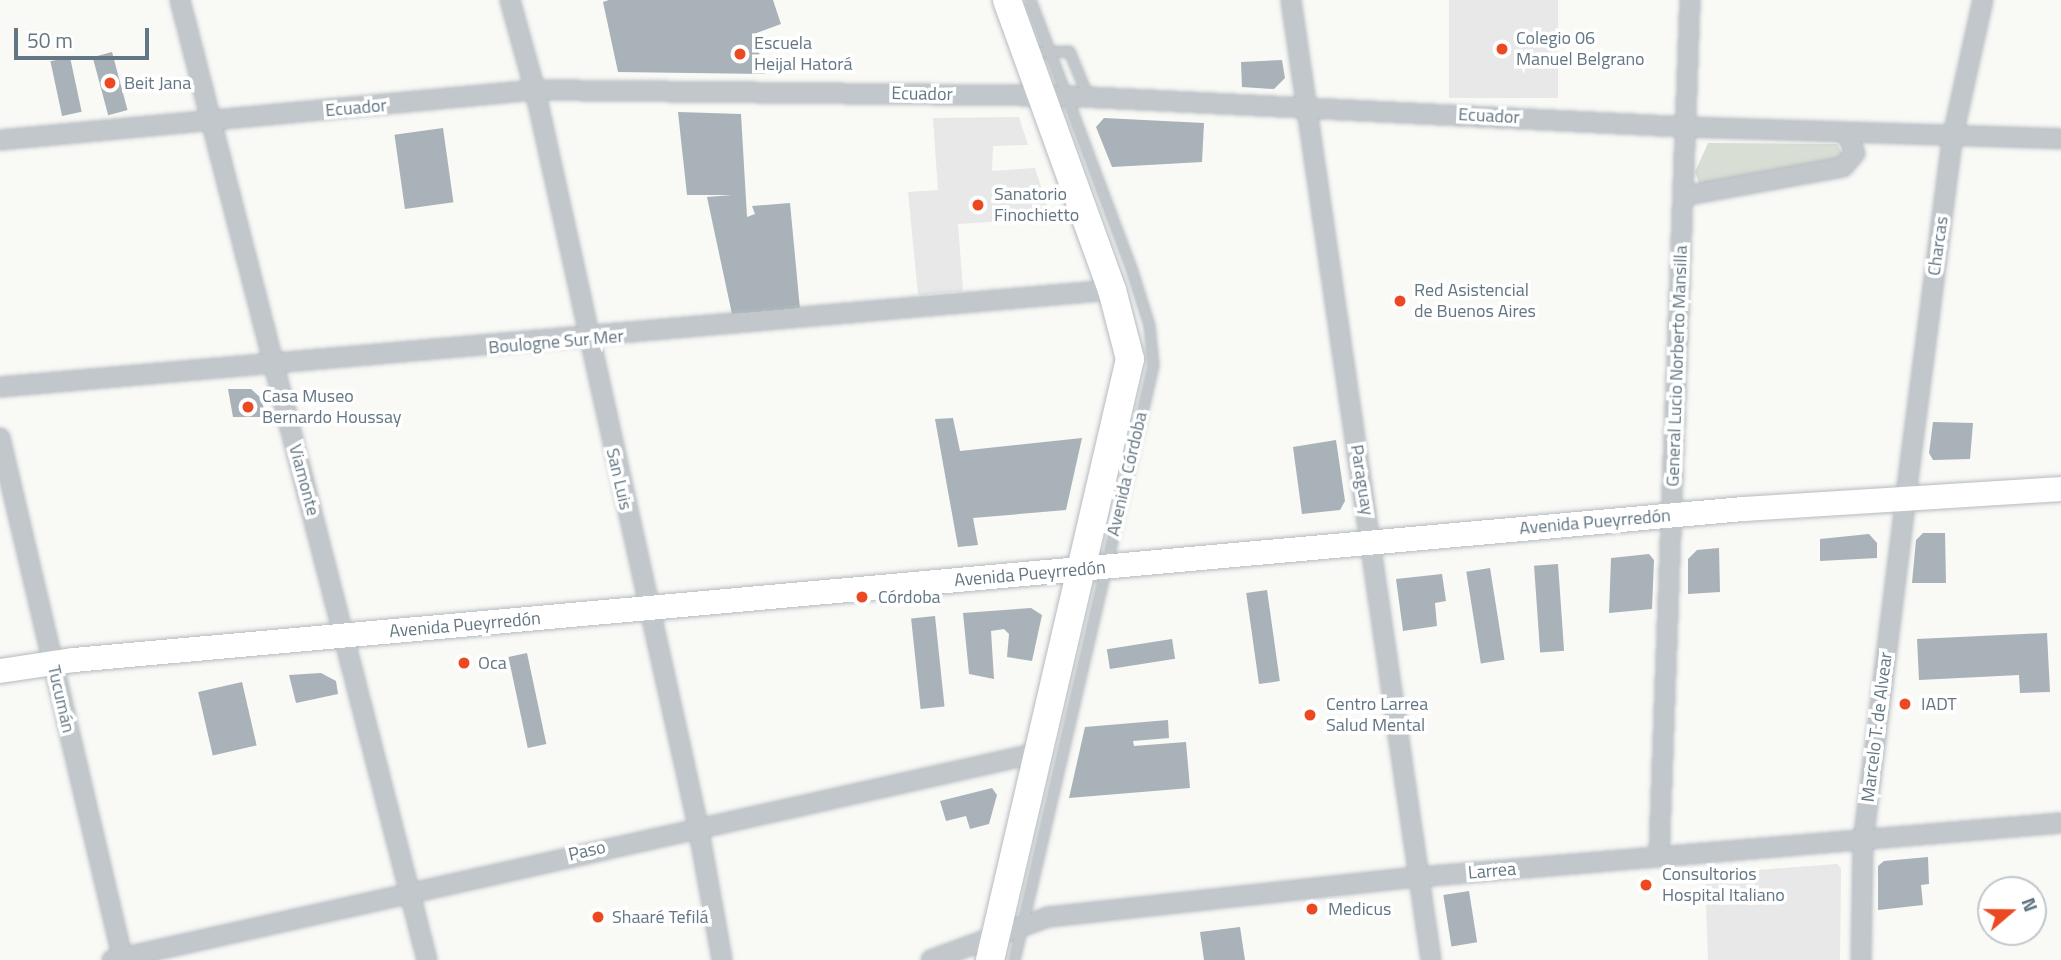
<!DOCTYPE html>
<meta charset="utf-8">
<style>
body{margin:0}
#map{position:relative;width:2061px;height:960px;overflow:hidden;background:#f9f9f6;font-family:"Titillium Web",sans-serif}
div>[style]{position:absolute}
.built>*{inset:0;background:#e7e8e7;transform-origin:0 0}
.green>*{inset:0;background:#d9ded5}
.building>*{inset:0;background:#a8b2b8;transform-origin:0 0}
.roads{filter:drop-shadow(0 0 2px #b4bbc0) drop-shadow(0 0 2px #b4bbc0)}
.service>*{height:9px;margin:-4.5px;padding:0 4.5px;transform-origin:4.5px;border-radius:4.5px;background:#c2c7cb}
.minor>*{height:18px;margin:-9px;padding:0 9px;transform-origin:9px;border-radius:9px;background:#c2c7cb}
.secondary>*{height:24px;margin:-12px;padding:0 12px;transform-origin:12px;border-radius:12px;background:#fff}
.primary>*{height:28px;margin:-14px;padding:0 14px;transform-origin:14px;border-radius:14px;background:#fff}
.dots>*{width:19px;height:19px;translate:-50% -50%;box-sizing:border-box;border:4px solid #fff;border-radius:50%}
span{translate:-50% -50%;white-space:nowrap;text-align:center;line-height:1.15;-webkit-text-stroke:7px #fff;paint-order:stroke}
.poi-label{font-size:18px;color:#627683}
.left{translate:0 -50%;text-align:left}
.street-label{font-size:18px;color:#627683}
.north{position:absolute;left:1977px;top:876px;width:70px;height:70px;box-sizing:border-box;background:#fff;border:2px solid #c0c8cd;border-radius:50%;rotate:70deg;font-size:19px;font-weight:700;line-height:28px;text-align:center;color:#627683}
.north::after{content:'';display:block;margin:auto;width:24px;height:32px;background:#ec4923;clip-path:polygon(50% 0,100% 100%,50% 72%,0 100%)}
.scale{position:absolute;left:14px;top:28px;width:135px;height:32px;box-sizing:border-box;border:4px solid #627683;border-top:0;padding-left:9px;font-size:21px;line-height:24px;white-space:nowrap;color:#627683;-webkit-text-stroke:5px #fff;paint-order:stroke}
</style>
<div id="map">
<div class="built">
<div style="left:1449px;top:0;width:109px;height:98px"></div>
<div style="clip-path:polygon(1019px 117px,1028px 145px,993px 146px,992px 171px,1035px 168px,1051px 218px,958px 224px,963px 291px,918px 295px,908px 192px,938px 190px,933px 118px)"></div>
<div style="clip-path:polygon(1837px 864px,1841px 868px,1840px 960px,1708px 960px,1705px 874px)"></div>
</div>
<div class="green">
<div style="clip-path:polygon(1708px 143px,1837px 144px,1842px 153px,1841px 160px,1701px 189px,1695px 172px)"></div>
</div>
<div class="building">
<div style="clip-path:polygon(609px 0,773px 0,781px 24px,754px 34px,765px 74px,618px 72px,603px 2px)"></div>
<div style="left:112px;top:52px;width:60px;height:20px;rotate:75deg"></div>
<div style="left:70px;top:57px;width:56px;height:20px;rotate:78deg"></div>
<div style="clip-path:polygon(1282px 60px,1285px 78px,1274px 89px,1242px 87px,1241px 62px)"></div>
<div style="clip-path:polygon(678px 112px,741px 114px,747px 217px,755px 214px,752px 206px,790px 203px,800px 309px,732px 314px,707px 197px,732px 195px,687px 195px)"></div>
<div style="clip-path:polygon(1104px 118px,1204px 123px,1202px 162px,1112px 167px,1096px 127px)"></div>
<div style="left:443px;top:128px;width:75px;height:49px;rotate:82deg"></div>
<div style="clip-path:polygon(228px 389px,251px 389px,261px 398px,266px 417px,233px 417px)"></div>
<div style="clip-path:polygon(953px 418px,960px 451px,1082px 438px,1066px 510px,973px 518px,978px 545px,958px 547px,935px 419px)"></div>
<div style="clip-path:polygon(1933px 422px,1973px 423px,1970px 459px,1933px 460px,1929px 453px)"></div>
<div style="clip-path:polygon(1336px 440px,1345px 501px,1340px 510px,1302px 514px,1293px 447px)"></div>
<div style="clip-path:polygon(1923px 533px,1945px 533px,1946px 583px,1912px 583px,1916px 540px)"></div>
<div style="clip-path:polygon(1869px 534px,1877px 543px,1877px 558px,1820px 561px,1820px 539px)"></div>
<div style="clip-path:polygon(1719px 548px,1720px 592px,1688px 594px,1688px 559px,1697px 550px)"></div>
<div style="clip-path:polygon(1649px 554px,1654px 560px,1652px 609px,1609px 613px,1611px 558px)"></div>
<div style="left:1558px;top:564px;width:87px;height:24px;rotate:86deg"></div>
<div style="left:1490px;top:568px;width:93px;height:24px;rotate:81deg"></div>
<div style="clip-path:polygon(1442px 574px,1446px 601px,1435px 603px,1437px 626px,1403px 631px,1396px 579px)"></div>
<div style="left:1267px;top:590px;width:92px;height:21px;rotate:82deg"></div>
<div style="clip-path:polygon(1031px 608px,1042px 615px,1032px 661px,1007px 657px,1009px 634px,1004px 629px,991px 631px,994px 679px,969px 674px,963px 613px)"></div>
<div style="left:935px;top:616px;width:91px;height:24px;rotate:84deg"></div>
<div style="clip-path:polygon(2047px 633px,2050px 692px,2020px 693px,2019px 675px,1919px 680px,1917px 639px)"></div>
<div style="left:1172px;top:639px;width:20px;height:66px;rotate:81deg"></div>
<div style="left:527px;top:653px;width:93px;height:19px;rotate:78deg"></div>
<div style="clip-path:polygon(321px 673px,336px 681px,338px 694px,296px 703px,289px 675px)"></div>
<div style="left:242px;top:682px;width:65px;height:45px;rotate:77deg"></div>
<div style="clip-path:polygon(1168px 720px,1169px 738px,1133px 741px,1134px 746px,1186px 742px,1190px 788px,1069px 798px,1085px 727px)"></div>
<div style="clip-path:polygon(992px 788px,997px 795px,989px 824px,970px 829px,966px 816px,946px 821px,940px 801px)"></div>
<div style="clip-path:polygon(1928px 857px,1929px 884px,1921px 885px,1923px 905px,1878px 910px,1878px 866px,1884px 861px)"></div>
<div style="left:1469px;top:891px;width:52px;height:26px;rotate:81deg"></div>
<div style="clip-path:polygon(1240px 927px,1245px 960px,1204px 960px,1200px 932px)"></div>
</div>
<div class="roads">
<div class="service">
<div style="left:1029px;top:52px;width:40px;rotate:-1.4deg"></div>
<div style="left:1069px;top:51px;width:50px;rotate:67.6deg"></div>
<div style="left:1014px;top:960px;width:611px;rotate:-76.85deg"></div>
<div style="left:1153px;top:365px;width:40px;rotate:-95.7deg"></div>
<div style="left:1149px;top:325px;width:60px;rotate:-107.5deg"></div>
<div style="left:1131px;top:268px;width:286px;rotate:-110.6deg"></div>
</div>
<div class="minor">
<div style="left:180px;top:0;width:991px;rotate:75.57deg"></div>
<div style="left:510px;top:0;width:93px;rotate:74.5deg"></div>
<div style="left:535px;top:90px;width:754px;rotate:77.51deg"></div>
<div style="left:698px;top:826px;width:136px;rotate:79.8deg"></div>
<div style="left:1291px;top:0;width:970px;rotate:81.7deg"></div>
<div style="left:0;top:140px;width:537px;rotate:-5.34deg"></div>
<div style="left:535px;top:90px;width:530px;rotate:0.65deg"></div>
<div style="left:1065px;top:96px;width:622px;rotate:2.86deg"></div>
<div style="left:1686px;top:127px;width:375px;rotate:1.8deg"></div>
<div style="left:1683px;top:196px;width:163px;rotate:-10.3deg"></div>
<div style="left:1843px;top:167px;width:18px;rotate:-49deg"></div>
<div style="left:1855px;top:153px;width:22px;rotate:-114deg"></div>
<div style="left:0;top:387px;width:1116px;rotate:-4.99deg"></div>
<div style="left:0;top:438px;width:536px;rotate:76.74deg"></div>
<div style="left:1659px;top:857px;width:858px;rotate:-87.93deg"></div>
<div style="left:112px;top:960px;width:948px;rotate:-12.61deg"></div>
<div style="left:931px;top:960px;width:125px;rotate:-20.2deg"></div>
<div style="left:1048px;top:917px;width:373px;rotate:-6.2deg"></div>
<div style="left:1419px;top:877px;width:644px;rotate:-4.81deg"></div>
<div style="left:1861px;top:960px;width:118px;rotate:-89deg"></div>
<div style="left:1863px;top:842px;width:350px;rotate:-82.9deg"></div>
<div style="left:1906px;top:495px;width:363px;rotate:-82.6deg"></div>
<div style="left:1953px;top:135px;width:138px;rotate:-77.5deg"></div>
</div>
<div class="secondary">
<div style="left:0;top:671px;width:75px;rotate:-8.5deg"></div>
<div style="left:74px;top:660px;width:1677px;rotate:-5.17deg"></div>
<div style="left:1744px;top:509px;width:318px;rotate:-3.6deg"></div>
</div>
<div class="primary">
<div style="left:990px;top:960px;width:617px;rotate:-76.89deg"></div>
<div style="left:1130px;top:359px;width:71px;rotate:-104.6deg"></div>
<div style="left:1112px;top:290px;width:308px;rotate:-109.9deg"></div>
</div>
</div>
<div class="dots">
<div style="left:1502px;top:49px;background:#ec4923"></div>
<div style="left:740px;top:54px;background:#ec4923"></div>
<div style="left:110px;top:83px;background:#ec4923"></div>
<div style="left:978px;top:205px;background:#ec4923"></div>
<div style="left:1400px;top:301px;background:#ec4923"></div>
<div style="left:248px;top:407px;background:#ec4923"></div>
<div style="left:862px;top:597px;background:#ec4923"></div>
<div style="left:464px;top:663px;background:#ec4923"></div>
<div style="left:1905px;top:704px;background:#ec4923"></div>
<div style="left:1310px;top:715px;background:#ec4923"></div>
<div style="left:1646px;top:885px;background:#ec4923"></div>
<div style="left:1312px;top:909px;background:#ec4923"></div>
<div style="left:598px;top:917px;background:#ec4923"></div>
</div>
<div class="poi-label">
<span class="left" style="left:1516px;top:49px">Colegio 06<br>Manuel Belgrano</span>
<span class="left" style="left:754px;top:54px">Escuela<br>Heijal Hatorá</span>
<span class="left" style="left:124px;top:83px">Beit Jana</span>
<span class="left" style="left:994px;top:205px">Sanatorio<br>Finochietto</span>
<span class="left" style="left:1414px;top:301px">Red Asistencial<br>de Buenos Aires</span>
<span class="left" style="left:262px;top:407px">Casa Museo<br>Bernardo Houssay</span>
<span class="left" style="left:878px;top:597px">Córdoba</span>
<span class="left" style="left:478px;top:663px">Oca</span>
<span class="left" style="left:1921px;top:704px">IADT</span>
<span class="left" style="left:1326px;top:715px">Centro Larrea<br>Salud Mental</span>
<span class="left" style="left:1662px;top:885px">Consultorios<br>Hospital Italiano</span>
<span class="left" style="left:1328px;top:909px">Medicus</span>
<span class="left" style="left:612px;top:917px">Shaaré Tefilá</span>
</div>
<div class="street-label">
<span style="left:922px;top:94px;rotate:1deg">Ecuador</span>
<span style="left:356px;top:108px;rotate:-5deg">Ecuador</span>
<span style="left:1489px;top:116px;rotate:3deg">Ecuador</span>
<span style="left:1938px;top:246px;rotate:-82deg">Charcas</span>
<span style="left:556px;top:342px;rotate:-5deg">Boulogne Sur Mer</span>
<span style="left:1677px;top:366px;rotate:-88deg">General Lucio Norberto Mansilla</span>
<span style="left:1127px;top:474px;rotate:-77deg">Avenida Córdoba</span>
<span style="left:619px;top:479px;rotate:77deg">San Luis</span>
<span style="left:304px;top:480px;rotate:75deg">Viamonte</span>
<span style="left:1362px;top:480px;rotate:81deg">Paraguay</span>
<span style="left:1595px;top:522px;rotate:-5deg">Avenida Pueyrredón</span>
<span style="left:1030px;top:574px;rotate:-5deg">Avenida Pueyrredón</span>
<span style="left:465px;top:625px;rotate:-5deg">Avenida Pueyrredón</span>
<span style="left:61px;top:699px;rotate:77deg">Tucumán</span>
<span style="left:1877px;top:727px;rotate:-83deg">Marcelo T. de Alvear</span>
<span style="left:587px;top:851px;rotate:-13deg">Paso</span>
<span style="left:1492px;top:871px;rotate:-5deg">Larrea</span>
</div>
<div class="north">N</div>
<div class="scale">50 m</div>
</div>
